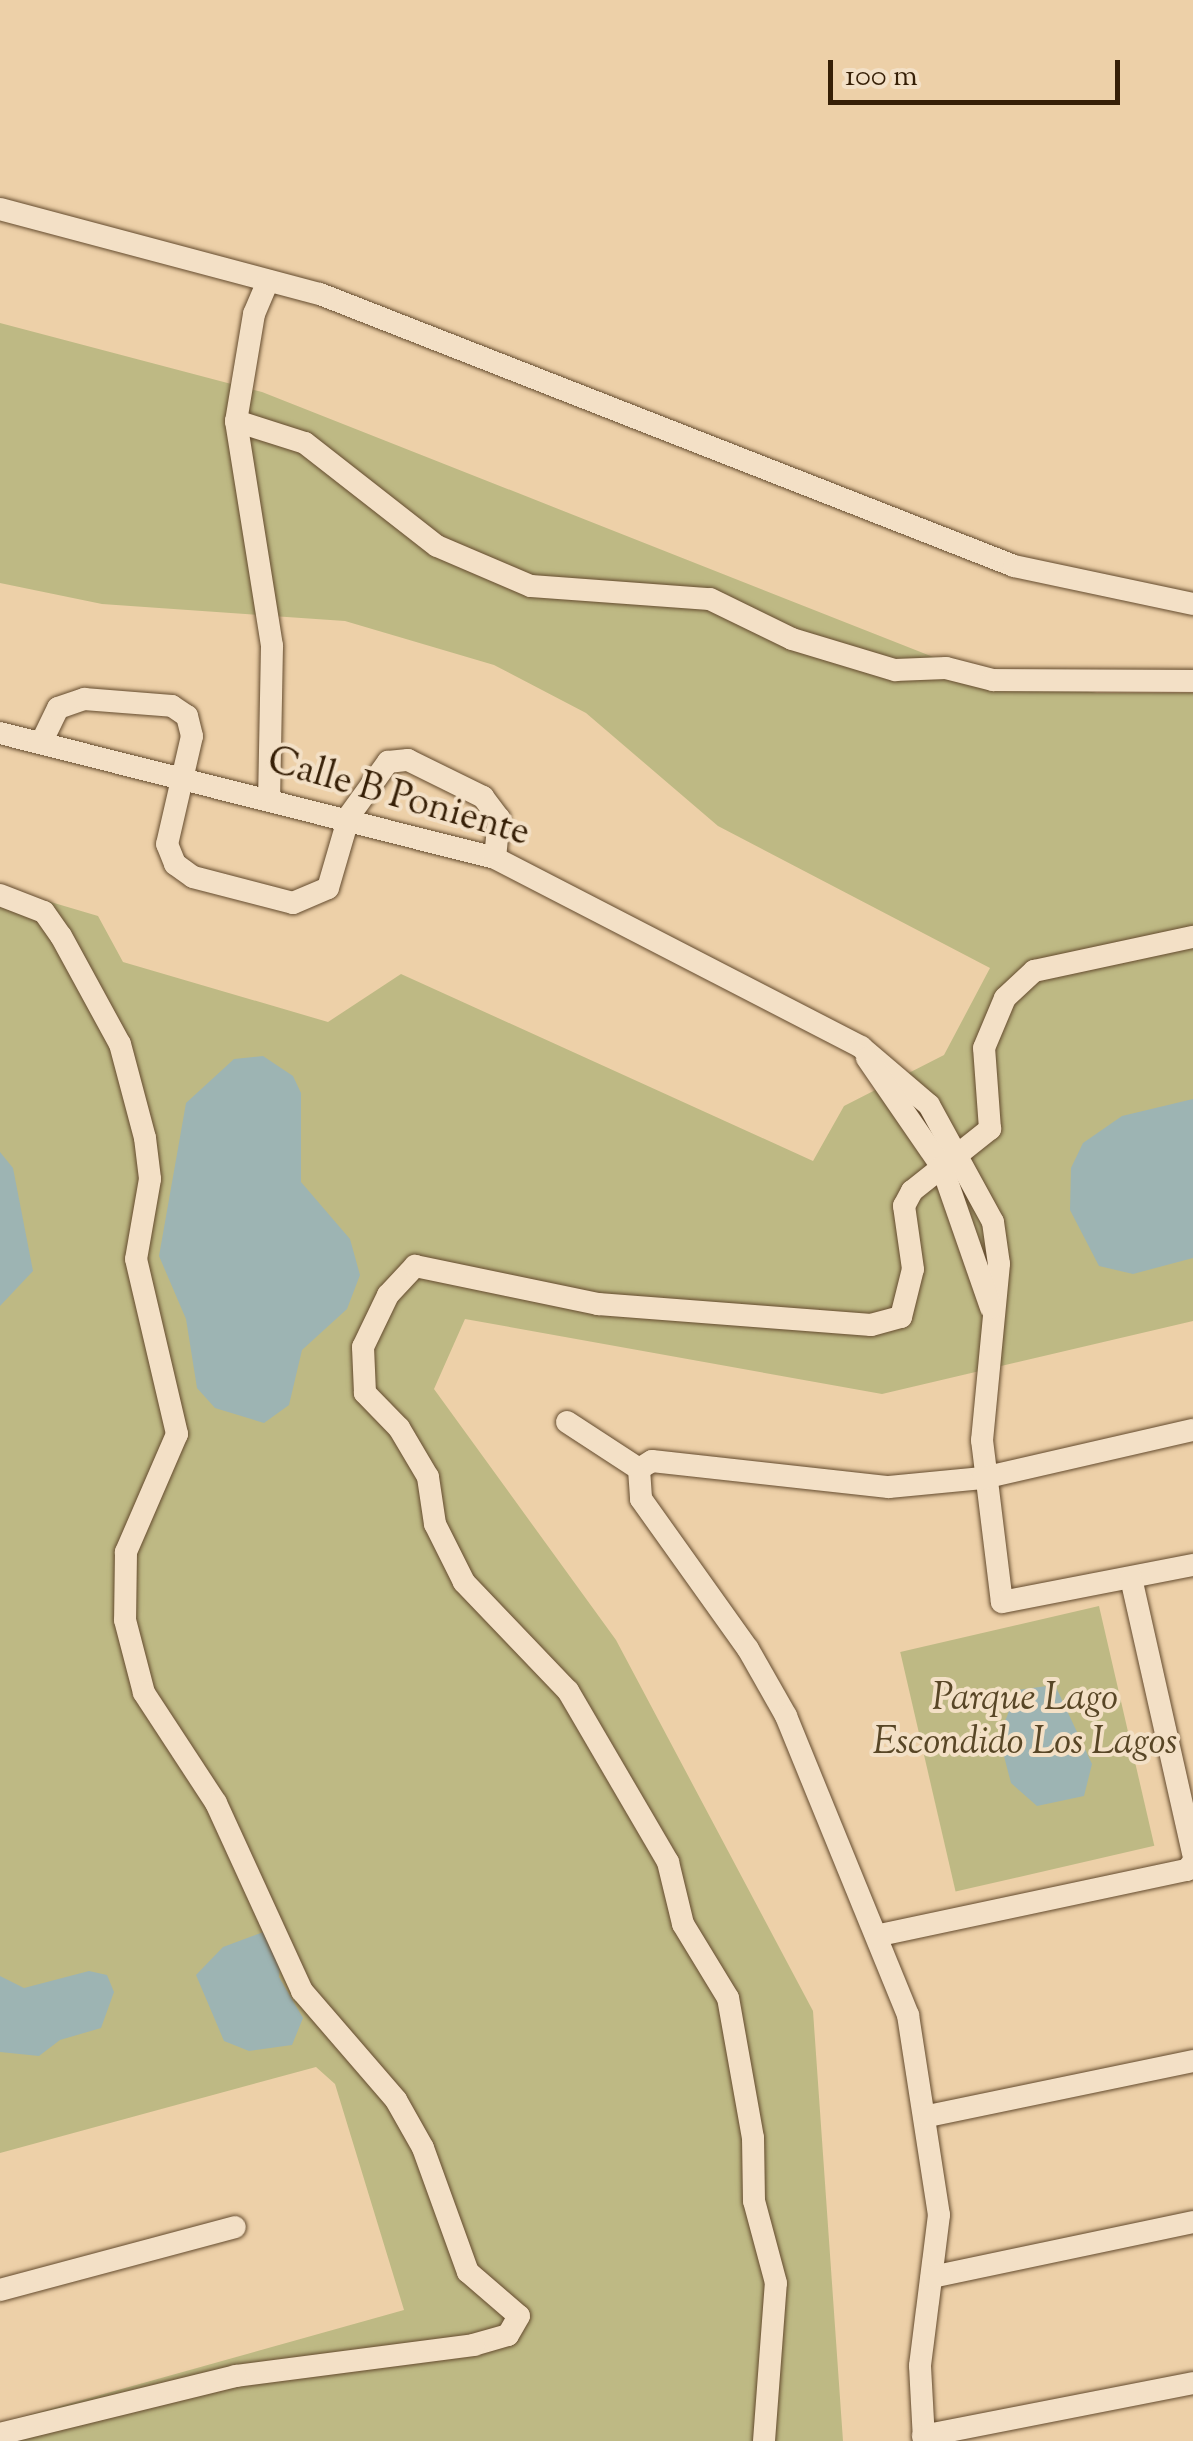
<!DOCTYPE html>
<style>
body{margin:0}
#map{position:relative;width:1193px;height:2441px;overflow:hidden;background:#edd0a8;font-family:"Sorts Mill Goudy",serif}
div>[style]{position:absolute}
.green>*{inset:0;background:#beb984;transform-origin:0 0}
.water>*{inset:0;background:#9db4b3}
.roads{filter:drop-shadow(0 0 2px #644b2e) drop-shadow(0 0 2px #644b2e)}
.minor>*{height:22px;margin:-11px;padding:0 11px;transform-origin:11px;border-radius:11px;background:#f3e0c6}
span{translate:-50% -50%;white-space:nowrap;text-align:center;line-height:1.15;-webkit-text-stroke:8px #f3e0c6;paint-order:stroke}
.street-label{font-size:38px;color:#361f06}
.park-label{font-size:38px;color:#584626;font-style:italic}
.scale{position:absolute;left:828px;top:60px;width:292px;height:45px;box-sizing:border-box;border:5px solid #361f06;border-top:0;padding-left:12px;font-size:30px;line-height:35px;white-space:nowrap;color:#361f06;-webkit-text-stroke:8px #f3e0c6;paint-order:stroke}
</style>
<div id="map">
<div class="green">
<div style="clip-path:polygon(0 323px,262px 392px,951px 664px,1097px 693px,1193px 693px,1193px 1321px,882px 1394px,465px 1319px,434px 1389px,616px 1640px,813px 2011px,843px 2441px,0 2441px,0 2423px,404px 2310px,335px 2084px,316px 2067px,0 2153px,0 887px,98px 916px,123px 962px,328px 1022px,401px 974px,813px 1161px,844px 1106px,944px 1055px,990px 968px,718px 826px,586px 713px,494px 665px,345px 621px,102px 604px,0 583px)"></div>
<div style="left:1099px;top:1606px;width:246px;height:204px;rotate:77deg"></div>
</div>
<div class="water">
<div style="clip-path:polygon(263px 1056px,293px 1076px,301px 1093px,301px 1182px,350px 1239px,360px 1275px,347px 1309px,302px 1350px,289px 1405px,264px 1423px,215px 1408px,197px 1388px,186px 1319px,159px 1256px,186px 1103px,234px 1059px)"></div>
<div style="clip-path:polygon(1193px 1099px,1193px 1258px,1133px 1274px,1099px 1266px,1070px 1210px,1071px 1168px,1083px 1143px,1122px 1116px)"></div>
<div style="clip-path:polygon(0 1152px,13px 1168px,33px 1271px,0 1306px)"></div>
<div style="clip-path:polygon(1055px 1685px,1092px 1764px,1084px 1796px,1037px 1806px,1011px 1783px,999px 1737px,1017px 1690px)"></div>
<div style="clip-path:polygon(266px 1931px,281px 1951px,279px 1977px,303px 2018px,292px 2045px,249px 2051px,224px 2041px,196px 1975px,223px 1947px)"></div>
<div style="clip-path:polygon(89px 1971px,107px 1975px,114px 1992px,101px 2028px,60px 2040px,39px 2056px,0 2052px,0 1976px,24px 1988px)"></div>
</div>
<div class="roads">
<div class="minor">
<div style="left:0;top:209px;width:331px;rotate:14.9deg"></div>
<div style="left:320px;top:294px;width:745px;rotate:21.4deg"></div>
<div style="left:1014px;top:566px;width:183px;rotate:12deg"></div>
<div style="left:268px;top:281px;width:36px;rotate:113deg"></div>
<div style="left:254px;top:314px;width:109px;rotate:99.5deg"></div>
<div style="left:236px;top:421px;width:228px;rotate:80.9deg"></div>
<div style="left:272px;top:646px;width:152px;rotate:91.1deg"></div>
<div style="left:236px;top:421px;width:72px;rotate:17.7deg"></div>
<div style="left:305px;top:443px;width:167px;rotate:38deg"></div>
<div style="left:437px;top:546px;width:102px;rotate:23.1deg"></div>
<div style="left:531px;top:586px;width:179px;rotate:4.2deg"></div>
<div style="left:710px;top:599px;width:91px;rotate:26deg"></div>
<div style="left:792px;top:639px;width:108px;rotate:16.8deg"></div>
<div style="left:895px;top:670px;width:51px;rotate:-2.2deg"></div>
<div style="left:946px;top:668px;width:49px;rotate:14.3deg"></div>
<div style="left:993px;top:680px;width:200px;rotate:0.3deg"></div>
<div style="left:0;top:733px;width:511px;rotate:14.17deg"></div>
<div style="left:495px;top:858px;width:412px;rotate:27.3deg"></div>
<div style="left:861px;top:1047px;width:89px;rotate:40.5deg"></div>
<div style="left:929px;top:1105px;width:133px;rotate:61.3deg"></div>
<div style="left:993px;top:1222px;width:42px;rotate:81.9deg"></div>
<div style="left:999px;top:1264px;width:177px;rotate:95.5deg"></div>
<div style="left:982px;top:1440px;width:163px;rotate:83deg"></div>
<div style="left:1002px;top:1602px;width:195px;rotate:-11deg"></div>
<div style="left:41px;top:743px;width:39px;rotate:-64deg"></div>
<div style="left:58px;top:708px;width:28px;rotate:-19deg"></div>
<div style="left:84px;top:699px;width:88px;rotate:4.5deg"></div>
<div style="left:172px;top:706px;width:18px;rotate:34deg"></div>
<div style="left:187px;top:716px;width:21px;rotate:76deg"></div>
<div style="left:192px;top:736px;width:111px;rotate:103deg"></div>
<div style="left:167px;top:844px;width:22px;rotate:68deg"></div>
<div style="left:175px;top:864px;width:22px;rotate:36deg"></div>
<div style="left:193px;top:877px;width:103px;rotate:14.6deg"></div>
<div style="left:293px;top:903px;width:38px;rotate:-23deg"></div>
<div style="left:328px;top:888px;width:75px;rotate:-73.7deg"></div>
<div style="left:349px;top:816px;width:67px;rotate:-54.2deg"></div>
<div style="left:388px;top:762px;width:20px;rotate:-6deg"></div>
<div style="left:408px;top:760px;width:84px;rotate:26.3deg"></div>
<div style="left:483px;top:797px;width:26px;rotate:53deg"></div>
<div style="left:499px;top:818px;width:40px;rotate:95.7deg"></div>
<div style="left:0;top:895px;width:47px;rotate:21.1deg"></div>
<div style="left:44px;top:912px;width:29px;rotate:55deg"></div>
<div style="left:61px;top:936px;width:123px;rotate:61.4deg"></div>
<div style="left:120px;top:1044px;width:97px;rotate:75.1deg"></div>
<div style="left:145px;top:1138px;width:41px;rotate:83deg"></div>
<div style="left:150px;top:1179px;width:81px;rotate:99.9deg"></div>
<div style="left:136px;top:1259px;width:180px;rotate:76.8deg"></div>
<div style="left:177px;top:1434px;width:129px;rotate:113.4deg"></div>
<div style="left:126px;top:1552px;width:68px;rotate:90.8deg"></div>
<div style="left:125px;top:1620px;width:75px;rotate:75.4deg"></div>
<div style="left:144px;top:1693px;width:131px;rotate:56.8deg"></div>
<div style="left:216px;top:1803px;width:207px;rotate:65.4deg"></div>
<div style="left:302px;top:1991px;width:144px;rotate:49.2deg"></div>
<div style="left:396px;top:2100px;width:55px;rotate:60.6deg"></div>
<div style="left:423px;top:2148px;width:132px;rotate:70.1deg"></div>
<div style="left:468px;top:2272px;width:67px;rotate:40.8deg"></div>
<div style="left:519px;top:2316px;width:22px;rotate:120deg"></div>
<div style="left:508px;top:2335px;width:35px;rotate:164deg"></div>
<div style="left:474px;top:2345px;width:240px;rotate:172.6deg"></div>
<div style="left:236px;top:2376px;width:243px;rotate:166.2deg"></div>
<div style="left:867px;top:1058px;width:132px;rotate:55.5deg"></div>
<div style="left:942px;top:1167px;width:149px;rotate:70.8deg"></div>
<div style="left:567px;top:1422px;width:86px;rotate:33.1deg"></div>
<div style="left:639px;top:1469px;width:30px;rotate:86deg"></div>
<div style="left:641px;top:1499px;width:184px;rotate:54.5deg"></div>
<div style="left:748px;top:1649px;width:77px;rotate:60.4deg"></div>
<div style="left:786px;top:1716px;width:323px;rotate:67.8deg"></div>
<div style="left:908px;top:2015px;width:202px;rotate:81.2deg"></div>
<div style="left:939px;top:2215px;width:152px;rotate:97.2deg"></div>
<div style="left:920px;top:2366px;width:75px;rotate:86.9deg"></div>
<div style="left:639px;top:1469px;width:15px;rotate:-32deg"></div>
<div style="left:652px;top:1461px;width:238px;rotate:6.3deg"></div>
<div style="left:889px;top:1487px;width:94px;rotate:-5.5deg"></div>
<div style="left:983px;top:1478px;width:215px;rotate:-12.9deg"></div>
<div style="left:1131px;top:1578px;width:282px;rotate:77.3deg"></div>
<div style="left:880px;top:1935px;width:314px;rotate:-12deg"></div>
<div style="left:1187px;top:1870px;width:10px;rotate:-53deg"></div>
<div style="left:928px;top:2116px;width:271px;rotate:-11.7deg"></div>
<div style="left:932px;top:2277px;width:267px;rotate:-11.9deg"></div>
<div style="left:0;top:2290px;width:243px;rotate:-15deg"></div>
<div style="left:923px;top:2436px;width:275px;rotate:-11.1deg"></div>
<div style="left:764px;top:2441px;width:158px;rotate:-85.7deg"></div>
<div style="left:776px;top:2283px;width:85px;rotate:-105deg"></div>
<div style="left:754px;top:2201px;width:63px;rotate:-90.9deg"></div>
<div style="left:753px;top:2138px;width:142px;rotate:-100.1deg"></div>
<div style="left:728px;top:1998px;width:87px;rotate:-121.3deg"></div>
<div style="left:683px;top:1924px;width:64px;rotate:-103.6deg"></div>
<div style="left:668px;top:1862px;width:198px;rotate:-120.3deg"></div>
<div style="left:568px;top:1691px;width:151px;rotate:-133.7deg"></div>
<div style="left:464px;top:1582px;width:65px;rotate:-116.6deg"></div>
<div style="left:435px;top:1524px;width:48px;rotate:-98.5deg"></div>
<div style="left:428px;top:1477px;width:57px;rotate:-120.6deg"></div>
<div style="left:399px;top:1428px;width:49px;rotate:-134.2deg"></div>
<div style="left:365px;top:1393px;width:46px;rotate:-92.5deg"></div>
<div style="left:363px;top:1347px;width:58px;rotate:-64.3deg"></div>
<div style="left:388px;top:1295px;width:40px;rotate:-47deg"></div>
<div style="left:415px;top:1266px;width:187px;rotate:11.7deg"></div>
<div style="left:598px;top:1304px;width:274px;rotate:4.4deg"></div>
<div style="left:871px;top:1325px;width:31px;rotate:-15deg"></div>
<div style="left:901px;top:1317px;width:49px;rotate:-76deg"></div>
<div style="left:913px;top:1269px;width:64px;rotate:-98.1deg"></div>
<div style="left:904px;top:1206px;width:17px;rotate:-62deg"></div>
<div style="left:912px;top:1191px;width:100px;rotate:-38.5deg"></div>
<div style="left:990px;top:1129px;width:81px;rotate:-94.2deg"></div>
<div style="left:984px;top:1048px;width:54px;rotate:-67.2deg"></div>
<div style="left:1005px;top:998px;width:40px;rotate:-43deg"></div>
<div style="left:1034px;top:971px;width:163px;rotate:-12.1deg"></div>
</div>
</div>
<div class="street-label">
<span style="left:398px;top:799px;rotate:16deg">Calle B Poniente</span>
</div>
<div class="park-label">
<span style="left:1025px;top:1723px">Parque Lago<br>Escondido Los Lagos</span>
</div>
<div class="scale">100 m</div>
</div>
